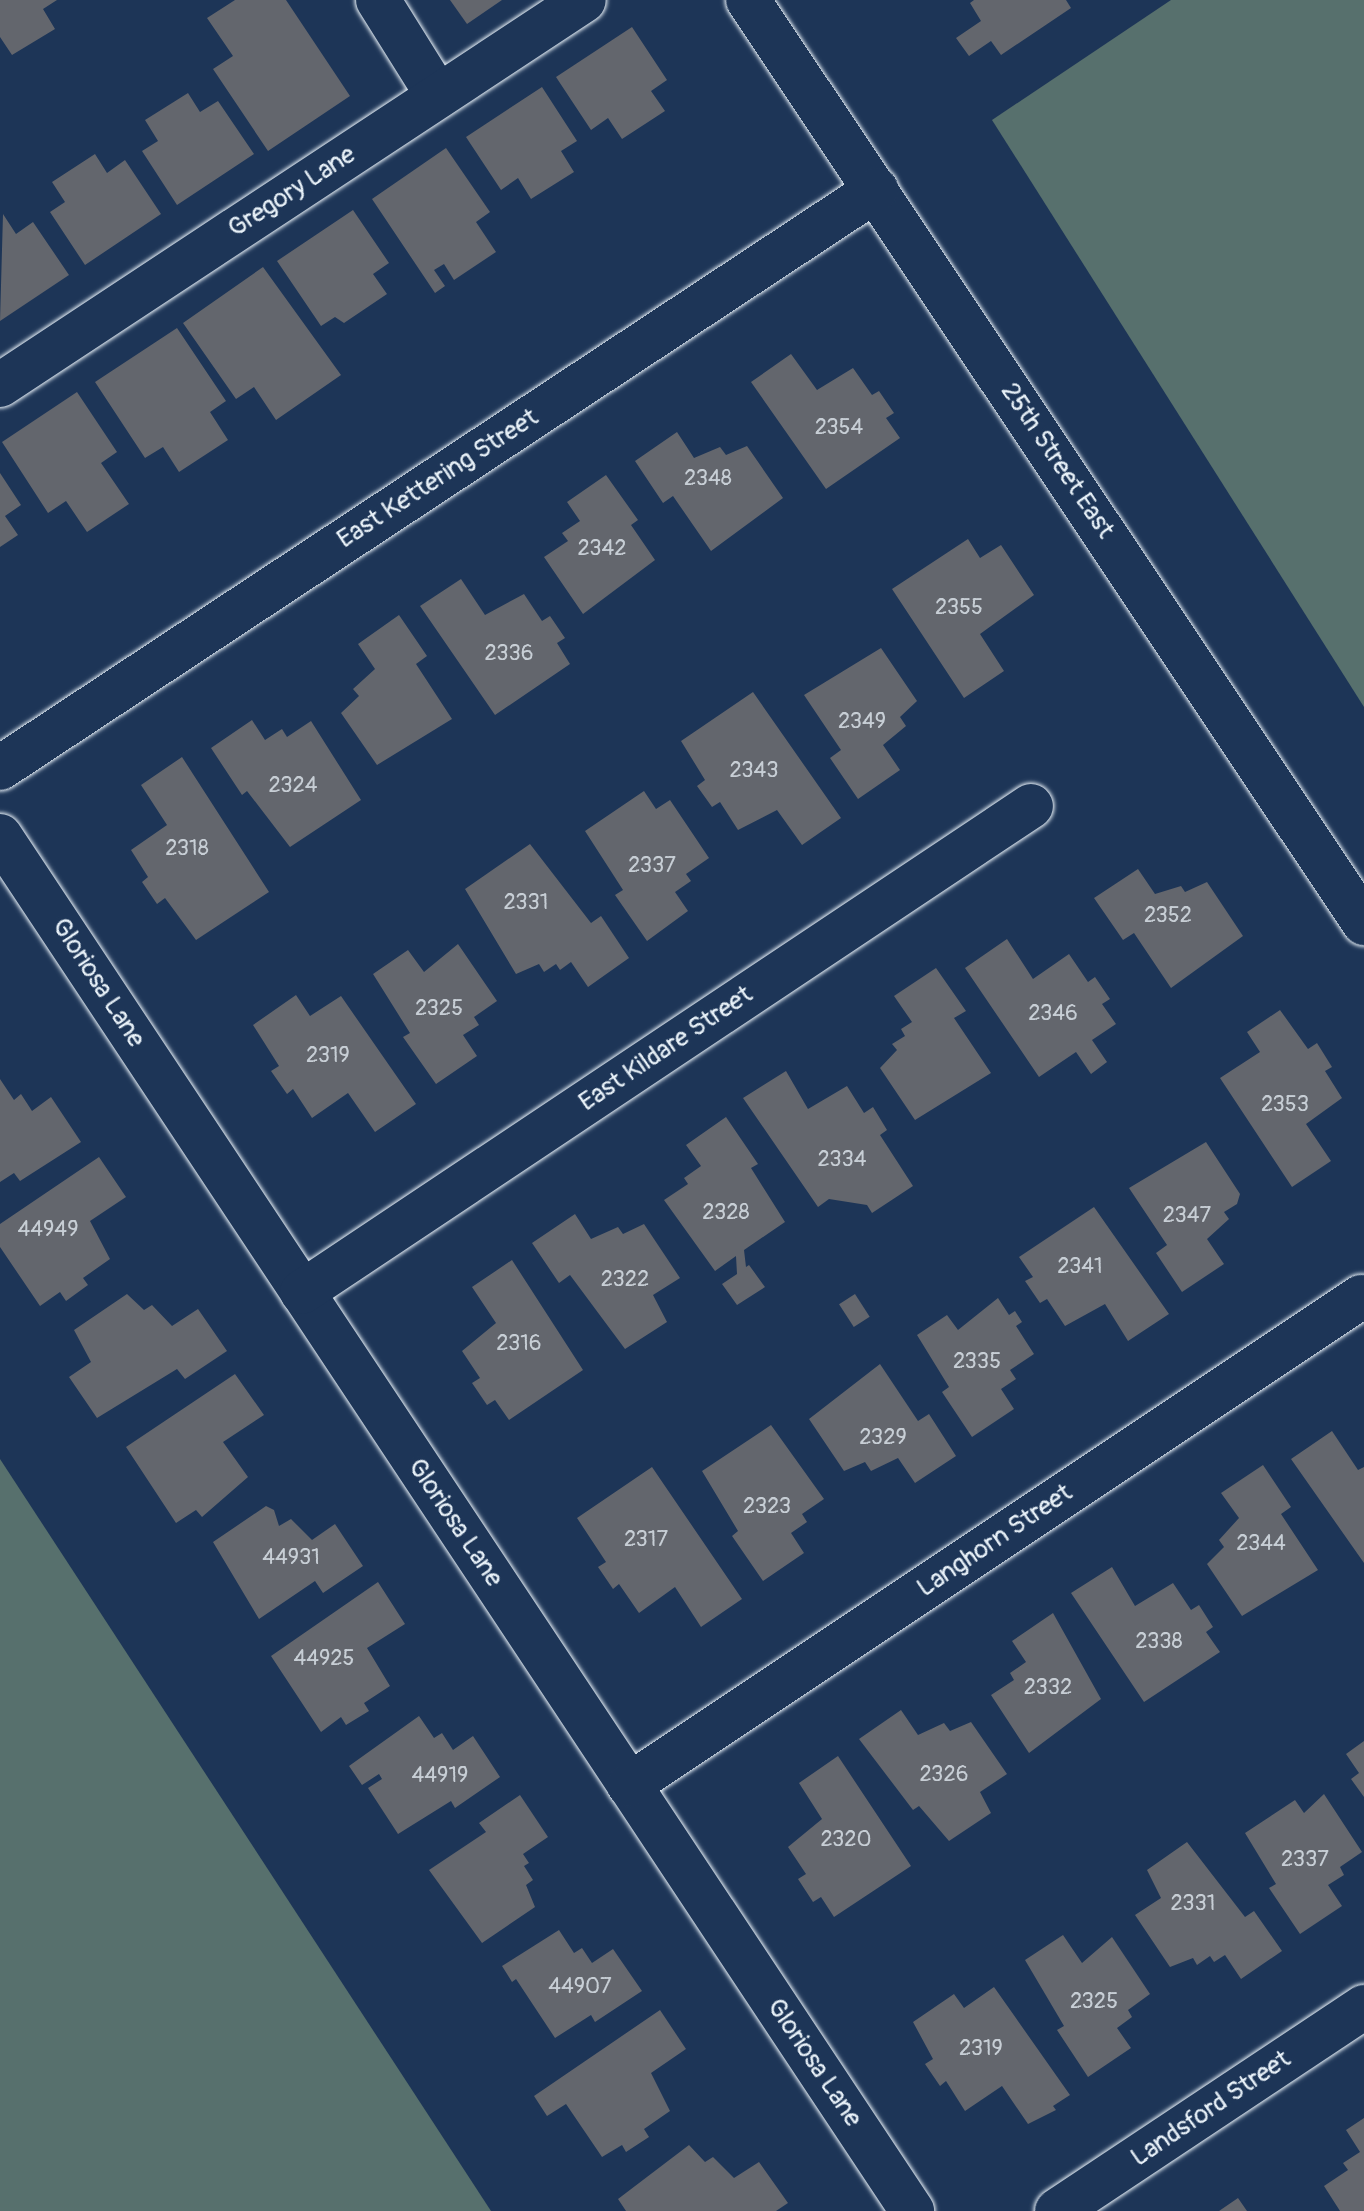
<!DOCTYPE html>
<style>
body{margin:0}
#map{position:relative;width:1364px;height:2211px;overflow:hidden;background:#1d3557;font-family:Pangolin,sans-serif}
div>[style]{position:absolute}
.green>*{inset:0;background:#57706d}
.building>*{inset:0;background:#63666d;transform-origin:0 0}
.roads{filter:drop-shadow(0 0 2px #e8f1f8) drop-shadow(0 0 2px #e8f1f8)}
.minor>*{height:44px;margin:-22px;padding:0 22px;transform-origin:22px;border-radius:22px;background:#1d3557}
span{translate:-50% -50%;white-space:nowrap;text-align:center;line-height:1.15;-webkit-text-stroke:7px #1d3557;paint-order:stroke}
.number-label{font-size:22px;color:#c7ced5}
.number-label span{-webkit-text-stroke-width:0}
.street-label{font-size:26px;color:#e8f1f8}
</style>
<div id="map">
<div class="green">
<div style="clip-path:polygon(1171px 0,1364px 0,1364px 707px,992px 120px)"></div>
<div style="clip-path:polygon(0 1459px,491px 2211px,0 2211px)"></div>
</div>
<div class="building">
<div style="clip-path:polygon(0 0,57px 0,43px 9px,55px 29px,12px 55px,0 37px)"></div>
<div style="clip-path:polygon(235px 0,286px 0,350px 96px,268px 151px,213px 69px,233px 56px,207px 18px)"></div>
<div style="clip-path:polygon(450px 0,502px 0,467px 24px)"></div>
<div style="clip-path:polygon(974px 0,1066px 0,1071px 8px,1001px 55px,991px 41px,969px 56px,956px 38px,981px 21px,970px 3px)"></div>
<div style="clip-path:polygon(632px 27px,667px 80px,651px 91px,665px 111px,622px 139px,608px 118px,591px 130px,556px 77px)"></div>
<div style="clip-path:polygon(542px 87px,577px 141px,561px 151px,574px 172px,531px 199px,518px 178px,501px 190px,466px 137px)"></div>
<div style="clip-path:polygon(188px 93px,200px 112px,218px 101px,254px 154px,177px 205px,142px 151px,158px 141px,145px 120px)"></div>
<div style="clip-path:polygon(446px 148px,490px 212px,476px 222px,496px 252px,454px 280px,444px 264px,434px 270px,445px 286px,435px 293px,372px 199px)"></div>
<div style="clip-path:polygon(95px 154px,107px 173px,125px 160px,161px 214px,85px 265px,50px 212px,65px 202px,52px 182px)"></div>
<div style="clip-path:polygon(353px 210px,389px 263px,373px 274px,387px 294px,344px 323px,335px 317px,321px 326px,277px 261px)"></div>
<div style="clip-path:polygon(3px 214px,16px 234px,33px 222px,69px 275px,0 321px)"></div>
<div style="clip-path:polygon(263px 267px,341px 375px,276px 420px,254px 387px,236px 399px,183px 323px)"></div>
<div style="clip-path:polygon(177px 328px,226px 401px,210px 412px,228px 440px,179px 472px,163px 447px,145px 458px,95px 382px)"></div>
<div style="clip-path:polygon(791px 354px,817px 390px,853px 368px,872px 395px,879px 391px,894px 413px,886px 418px,900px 438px,826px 489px,751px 382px)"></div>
<div style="clip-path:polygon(77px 392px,117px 452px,101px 463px,129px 504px,87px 532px,66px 501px,48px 513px,2px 442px)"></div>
<div style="clip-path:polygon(677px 432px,694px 458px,720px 447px,726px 455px,747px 446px,783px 498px,711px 551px,673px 496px,663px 503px,635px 461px)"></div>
<div style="clip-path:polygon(0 473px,21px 505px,5px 516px,18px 535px,0 547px)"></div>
<div style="clip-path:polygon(606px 475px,638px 520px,631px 525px,655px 560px,583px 614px,544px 557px,568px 541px,562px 533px,580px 521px,567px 502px)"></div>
<div style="clip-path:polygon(968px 539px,980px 558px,1001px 545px,1034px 595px,980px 634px,1004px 671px,964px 698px,892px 589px)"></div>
<div style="clip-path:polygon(461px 579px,485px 615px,524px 594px,542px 621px,550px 616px,565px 638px,557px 643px,570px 664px,495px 715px,420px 606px)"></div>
<div style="clip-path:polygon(399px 615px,427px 656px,416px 664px,452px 719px,377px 765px,341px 713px,359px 696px,353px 689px,375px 669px,358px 644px)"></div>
<div style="clip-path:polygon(881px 648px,917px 701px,900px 717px,906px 726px,883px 745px,900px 770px,858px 799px,830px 758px,841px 750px,804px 695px)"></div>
<div style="clip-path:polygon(753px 692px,841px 818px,802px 845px,777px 810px,738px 830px,720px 802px,712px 807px,697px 786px,705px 780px,681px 741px)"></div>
<div style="clip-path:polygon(252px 720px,265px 740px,282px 729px,287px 737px,311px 721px,361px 800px,290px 847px,247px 791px,242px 795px,211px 748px)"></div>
<div style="clip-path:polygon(182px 757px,269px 892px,196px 940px,165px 898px,157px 904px,142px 882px,148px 877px,131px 850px,167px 825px,141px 785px)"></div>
<div style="clip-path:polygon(644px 791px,656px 809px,670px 800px,709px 858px,686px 874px,691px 881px,675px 892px,688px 911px,647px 941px,615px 895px,623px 890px,585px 831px)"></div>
<div style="clip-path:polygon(530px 844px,591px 923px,601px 916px,629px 958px,588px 987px,571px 962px,560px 970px,556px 964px,544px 972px,539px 964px,516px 974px,465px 889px)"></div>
<div style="clip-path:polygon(1138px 869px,1155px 894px,1181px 886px,1185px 892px,1207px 882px,1243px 936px,1171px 988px,1134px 933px,1123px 940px,1094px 898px)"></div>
<div style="clip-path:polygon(1007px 939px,1033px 979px,1069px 954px,1088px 982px,1095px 977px,1110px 999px,1102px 1004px,1116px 1024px,1092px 1040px,1107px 1062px,1091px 1074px,1076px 1052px,1039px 1077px,965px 968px)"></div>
<div style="clip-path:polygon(458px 944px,497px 1001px,474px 1017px,479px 1025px,463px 1035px,477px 1056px,436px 1084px,403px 1037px,410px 1033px,373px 974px,408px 950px,424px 972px)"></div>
<div style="clip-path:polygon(936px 968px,966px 1011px,954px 1018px,991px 1073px,915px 1120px,880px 1068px,897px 1050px,892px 1044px,905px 1036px,901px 1029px,912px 1022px,894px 996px)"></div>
<div style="clip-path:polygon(296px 995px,310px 1016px,341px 996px,416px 1104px,375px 1132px,348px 1093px,312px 1118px,293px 1089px,287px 1094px,271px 1071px,279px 1066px,253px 1025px)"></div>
<div style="clip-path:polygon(1280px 1010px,1308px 1049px,1317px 1043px,1332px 1067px,1325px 1071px,1342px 1098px,1306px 1124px,1331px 1161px,1292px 1187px,1220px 1078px,1260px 1052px,1247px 1032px)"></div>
<div style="clip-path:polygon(786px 1071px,808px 1109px,847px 1086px,864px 1113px,873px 1107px,887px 1130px,880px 1135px,913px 1186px,872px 1213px,867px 1205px,829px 1199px,818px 1207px,743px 1098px)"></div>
<div style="clip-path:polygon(0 1079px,14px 1100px,21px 1094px,32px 1111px,51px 1097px,81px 1142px,20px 1181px,14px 1173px,0 1182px)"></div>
<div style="clip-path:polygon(726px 1117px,758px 1164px,751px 1168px,785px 1222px,744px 1250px,746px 1267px,749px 1265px,765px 1287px,737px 1305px,722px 1284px,737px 1274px,736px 1256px,715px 1271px,664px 1200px,688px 1184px,684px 1178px,701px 1166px,686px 1145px)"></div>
<div style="clip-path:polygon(1206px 1142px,1240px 1194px,1237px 1204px,1224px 1212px,1229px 1219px,1207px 1239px,1224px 1264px,1182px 1292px,1156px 1253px,1167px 1245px,1129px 1188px)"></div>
<div style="clip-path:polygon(99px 1157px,126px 1197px,90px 1221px,110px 1259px,83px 1278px,88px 1285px,66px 1301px,60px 1292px,40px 1306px,0 1247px,0 1224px)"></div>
<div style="clip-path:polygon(1094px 1207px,1169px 1314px,1128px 1341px,1105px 1304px,1065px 1326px,1047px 1299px,1040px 1303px,1025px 1281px,1033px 1277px,1019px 1257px)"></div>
<div style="clip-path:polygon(575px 1214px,591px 1239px,618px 1227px,623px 1234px,644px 1224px,680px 1278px,653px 1295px,667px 1322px,625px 1349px,570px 1275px,559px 1283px,532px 1243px)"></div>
<div style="clip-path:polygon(512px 1260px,583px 1370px,509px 1420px,495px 1400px,487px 1405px,472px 1383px,480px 1378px,462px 1351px,496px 1323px,472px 1287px)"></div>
<div style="clip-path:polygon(127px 1294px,144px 1310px,152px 1305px,172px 1326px,198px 1309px,227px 1351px,185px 1379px,177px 1369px,97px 1418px,69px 1377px,91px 1362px,74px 1330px)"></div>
<div style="left:855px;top:1294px;width:27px;height:19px;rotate:57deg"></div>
<div style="clip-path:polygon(998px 1298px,1009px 1315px,1015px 1311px,1022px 1322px,1016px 1326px,1034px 1354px,1010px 1370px,1016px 1379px,1001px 1389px,1014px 1409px,972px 1437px,942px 1392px,949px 1387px,917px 1335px,947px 1315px,958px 1330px)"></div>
<div style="clip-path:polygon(880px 1364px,918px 1421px,929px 1414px,956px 1456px,915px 1483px,898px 1458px,871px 1471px,865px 1462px,844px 1471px,809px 1419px)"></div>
<div style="clip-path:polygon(235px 1374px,264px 1415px,223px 1442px,248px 1477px,202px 1517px,196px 1510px,176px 1523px,126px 1447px)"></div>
<div style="clip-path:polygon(771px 1425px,824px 1499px,802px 1514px,807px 1522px,791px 1533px,804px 1553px,763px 1581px,732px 1536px,738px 1531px,702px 1471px)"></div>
<div style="clip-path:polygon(1332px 1431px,1358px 1470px,1364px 1467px,1364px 1563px,1291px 1459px)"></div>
<div style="clip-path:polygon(1263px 1465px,1291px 1507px,1281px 1514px,1318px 1570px,1242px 1616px,1207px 1564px,1224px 1547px,1219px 1540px,1239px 1518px,1221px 1493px)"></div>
<div style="clip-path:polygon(652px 1467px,742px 1599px,701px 1627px,675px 1587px,639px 1613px,619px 1584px,613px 1589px,598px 1567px,606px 1562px,577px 1518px)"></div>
<div style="clip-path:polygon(266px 1506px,274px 1510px,279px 1526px,291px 1519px,312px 1540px,335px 1524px,363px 1566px,323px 1593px,315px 1581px,259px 1619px,213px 1542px)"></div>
<div style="clip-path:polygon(1112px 1567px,1135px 1606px,1173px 1583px,1191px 1610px,1199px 1605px,1213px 1627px,1206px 1632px,1220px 1652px,1144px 1702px,1071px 1593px)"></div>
<div style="clip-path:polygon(378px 1582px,405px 1624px,367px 1648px,390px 1686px,364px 1703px,369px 1711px,346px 1725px,341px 1717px,321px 1732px,271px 1656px)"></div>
<div style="clip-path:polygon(1053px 1613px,1101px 1699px,1029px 1753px,991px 1695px,1014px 1680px,1010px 1673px,1026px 1662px,1012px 1641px)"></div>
<div style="clip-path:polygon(901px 1710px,918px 1735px,944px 1723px,950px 1731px,971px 1722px,1007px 1774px,980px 1792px,991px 1813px,949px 1841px,919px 1806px,913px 1810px,859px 1739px)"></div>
<div style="clip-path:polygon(419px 1716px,434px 1738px,442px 1733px,453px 1750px,473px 1736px,500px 1777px,455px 1808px,451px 1801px,398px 1834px,368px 1788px,382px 1779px,379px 1774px,362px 1785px,349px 1766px)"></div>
<div style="clip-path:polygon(1364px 1741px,1364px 1797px,1351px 1779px,1359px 1773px,1346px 1754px)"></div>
<div style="clip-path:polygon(838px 1756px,911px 1866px,834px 1917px,821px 1897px,813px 1902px,798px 1879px,806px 1874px,788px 1847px,822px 1819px,799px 1783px)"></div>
<div style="clip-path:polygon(1324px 1794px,1362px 1852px,1340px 1867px,1344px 1875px,1328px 1885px,1342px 1906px,1300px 1934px,1269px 1888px,1276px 1884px,1245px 1833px,1295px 1800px,1304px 1813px)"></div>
<div style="clip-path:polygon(520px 1795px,548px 1837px,523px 1854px,529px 1863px,524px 1866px,533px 1880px,526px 1885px,535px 1907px,482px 1943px,429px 1870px,486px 1832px,479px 1823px)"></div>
<div style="clip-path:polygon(1187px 1842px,1245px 1917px,1254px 1911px,1282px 1951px,1241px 1979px,1225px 1955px,1214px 1962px,1210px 1956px,1197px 1965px,1193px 1958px,1170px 1967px,1135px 1915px,1161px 1898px,1147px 1870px)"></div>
<div style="clip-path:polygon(559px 1930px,574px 1953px,582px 1948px,592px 1963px,613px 1949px,642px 1991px,595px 2022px,591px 2015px,555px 2038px,516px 1979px,512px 1982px,502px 1966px)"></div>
<div style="clip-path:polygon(1063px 1935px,1082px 1963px,1112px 1937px,1150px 1994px,1128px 2010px,1132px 2017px,1117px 2028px,1131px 2048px,1088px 2077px,1057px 2030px,1064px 2026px,1025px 1960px)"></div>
<div style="clip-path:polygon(994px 1987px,1070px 2095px,1053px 2106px,1056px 2110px,1028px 2124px,1002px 2086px,965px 2111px,946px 2081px,940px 2086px,925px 2064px,933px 2059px,913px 2022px,954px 1994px,964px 2008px)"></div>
<div style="clip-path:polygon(660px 2010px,686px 2049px,651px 2073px,670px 2111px,644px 2129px,649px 2137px,626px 2152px,622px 2145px,602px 2157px,566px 2104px,547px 2116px,534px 2096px)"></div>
<div style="clip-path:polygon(1364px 2118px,1364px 2211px,1340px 2211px,1324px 2186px,1348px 2170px,1343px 2163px,1360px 2152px,1346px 2130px)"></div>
<div style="clip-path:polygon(689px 2145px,705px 2162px,713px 2157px,734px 2178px,759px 2162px,788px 2203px,776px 2211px,626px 2211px,618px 2199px)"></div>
<div style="clip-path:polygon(1238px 2198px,1247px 2211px,1212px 2211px,1219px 2211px)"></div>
</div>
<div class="roads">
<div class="minor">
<div style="left:378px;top:0;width:113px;rotate:58deg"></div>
<div style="left:748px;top:0;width:1110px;rotate:56.28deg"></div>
<div style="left:0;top:385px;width:699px;rotate:-33.39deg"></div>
<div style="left:0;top:768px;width:1050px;rotate:-33.42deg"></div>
<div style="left:0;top:836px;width:1650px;rotate:56.44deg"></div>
<div style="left:302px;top:1292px;width:876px;rotate:-33.69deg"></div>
<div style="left:629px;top:1785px;width:880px;rotate:-33.69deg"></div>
<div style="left:1057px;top:2211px;width:369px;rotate:-33.6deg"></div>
</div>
</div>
<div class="number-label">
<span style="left:839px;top:428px">2354</span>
<span style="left:708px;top:479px">2348</span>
<span style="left:602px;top:549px">2342</span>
<span style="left:959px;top:608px">2355</span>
<span style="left:509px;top:654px">2336</span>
<span style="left:862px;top:722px">2349</span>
<span style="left:754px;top:771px">2343</span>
<span style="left:293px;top:786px">2324</span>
<span style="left:187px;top:849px">2318</span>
<span style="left:652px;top:866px">2337</span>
<span style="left:526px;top:903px">2331</span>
<span style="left:1168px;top:916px">2352</span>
<span style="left:439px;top:1009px">2325</span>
<span style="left:1053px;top:1014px">2346</span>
<span style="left:328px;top:1056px">2319</span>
<span style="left:1285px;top:1105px">2353</span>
<span style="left:842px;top:1160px">2334</span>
<span style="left:726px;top:1213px">2328</span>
<span style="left:1187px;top:1216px">2347</span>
<span style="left:48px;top:1230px">44949</span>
<span style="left:1080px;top:1267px">2341</span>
<span style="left:625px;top:1280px">2322</span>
<span style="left:519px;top:1344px">2316</span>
<span style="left:977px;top:1362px">2335</span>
<span style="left:883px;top:1438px">2329</span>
<span style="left:767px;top:1507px">2323</span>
<span style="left:646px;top:1540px">2317</span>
<span style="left:1261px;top:1544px">2344</span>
<span style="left:291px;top:1558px">44931</span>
<span style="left:1159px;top:1642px">2338</span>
<span style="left:324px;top:1659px">44925</span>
<span style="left:1048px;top:1688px">2332</span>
<span style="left:944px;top:1775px">2326</span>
<span style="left:440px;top:1776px">44919</span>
<span style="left:846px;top:1840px">2320</span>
<span style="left:1305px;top:1860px">2337</span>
<span style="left:1193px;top:1904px">2331</span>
<span style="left:580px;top:1987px">44907</span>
<span style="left:1094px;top:2002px">2325</span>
<span style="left:981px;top:2049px">2319</span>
</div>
<div class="street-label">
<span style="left:292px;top:192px;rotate:-33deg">Gregory Lane</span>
<span style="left:1057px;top:461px;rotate:56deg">25th Street East</span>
<span style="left:438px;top:479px;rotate:-33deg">East Kettering Street</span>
<span style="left:98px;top:983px;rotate:57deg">Gloriosa Lane</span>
<span style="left:666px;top:1049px;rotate:-34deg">East Kildare Street</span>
<span style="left:455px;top:1523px;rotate:56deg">Gloriosa Lane</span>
<span style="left:995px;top:1541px;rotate:-34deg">Langhorn Street</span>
<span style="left:814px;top:2063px;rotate:56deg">Gloriosa Lane</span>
<span style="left:1211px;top:2109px;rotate:-34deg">Landsford Street</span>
</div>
</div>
